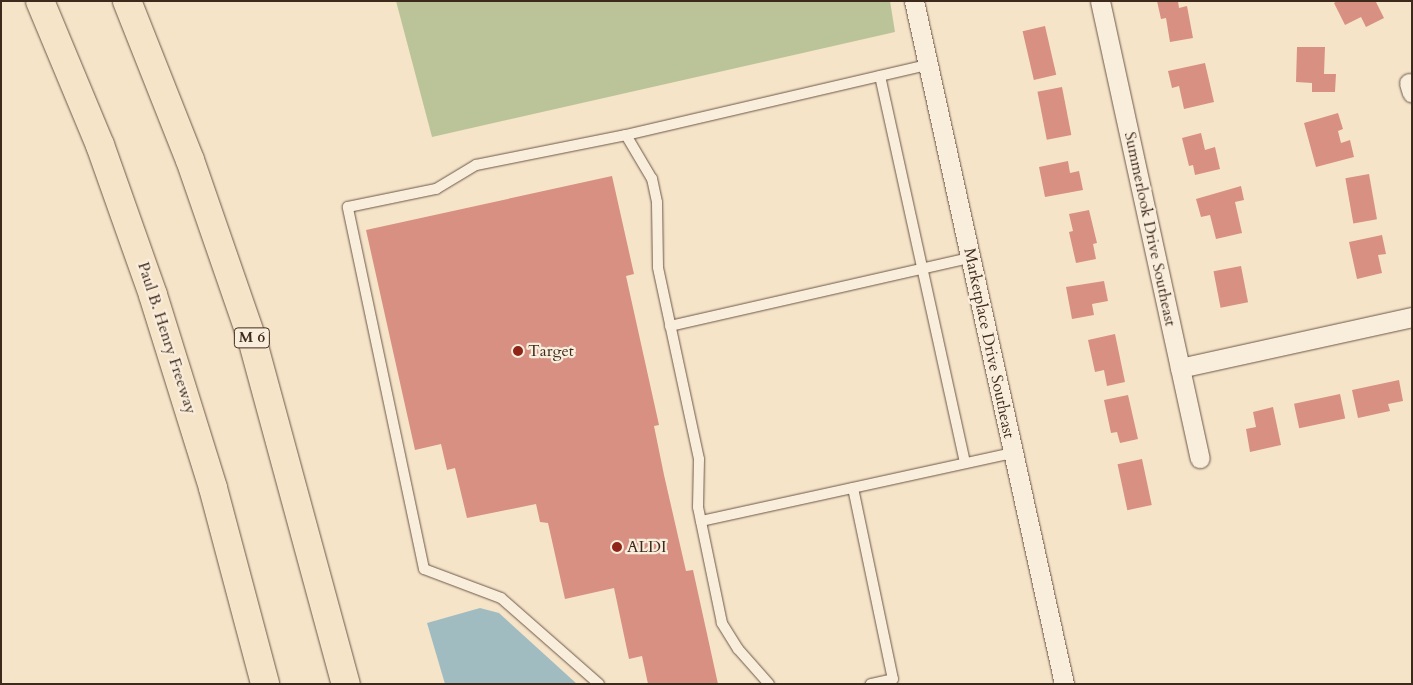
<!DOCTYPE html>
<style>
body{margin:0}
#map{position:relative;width:1413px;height:685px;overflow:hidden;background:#f6e4c9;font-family:Cardo,serif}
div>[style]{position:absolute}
.green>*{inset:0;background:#bbc498}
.water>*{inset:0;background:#a1bcc1}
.building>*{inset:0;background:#d79082;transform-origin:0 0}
.roads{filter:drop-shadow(0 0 1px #6c5848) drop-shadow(0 0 1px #6c5848)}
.lane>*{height:10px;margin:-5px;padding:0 5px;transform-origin:5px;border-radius:5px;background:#f9eddc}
.street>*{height:19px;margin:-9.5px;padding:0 9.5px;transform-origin:9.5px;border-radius:9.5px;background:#f9eddc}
.highway>*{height:28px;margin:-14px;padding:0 14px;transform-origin:14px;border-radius:14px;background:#f6e4c9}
.dots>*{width:14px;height:14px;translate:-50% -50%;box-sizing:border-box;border:2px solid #f9eddc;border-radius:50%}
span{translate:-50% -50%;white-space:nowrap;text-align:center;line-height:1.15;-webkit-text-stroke:4.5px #f9eddc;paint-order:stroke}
.shield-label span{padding:1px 4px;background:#f9eddc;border:1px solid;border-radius:4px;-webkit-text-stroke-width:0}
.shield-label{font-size:15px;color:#3e2a1d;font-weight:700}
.street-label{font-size:16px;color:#3e2a1d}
.poi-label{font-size:16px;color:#3e2a1d}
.left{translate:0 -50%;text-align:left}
.frame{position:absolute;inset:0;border:2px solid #3e2a1d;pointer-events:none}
</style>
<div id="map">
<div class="green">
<div style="clip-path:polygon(396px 1px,890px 1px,895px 32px,432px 137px)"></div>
</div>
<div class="water">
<div style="clip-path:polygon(480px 608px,499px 613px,577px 684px,445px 684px,427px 623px)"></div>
</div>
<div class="building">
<div style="clip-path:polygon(1157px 1px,1178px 1px,1179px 8px,1187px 6px,1193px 38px,1170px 42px,1166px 18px,1161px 19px)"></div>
<div style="clip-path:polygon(1337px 1px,1376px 2px,1384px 18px,1366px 27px,1361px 17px,1345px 25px,1334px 3px)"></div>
<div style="left:1045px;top:26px;width:50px;height:23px;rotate:77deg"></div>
<div style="clip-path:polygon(1297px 47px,1325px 47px,1324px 74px,1336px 74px,1335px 92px,1312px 92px,1312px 83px,1296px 82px)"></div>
<div style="clip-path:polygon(1205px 63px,1214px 102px,1184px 109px,1179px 86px,1172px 88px,1168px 71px)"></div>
<div style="left:1062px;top:87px;width:49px;height:25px;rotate:79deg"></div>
<div style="clip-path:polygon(1338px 113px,1343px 129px,1338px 131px,1341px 143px,1350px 140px,1354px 157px,1316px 167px,1304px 123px)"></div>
<div style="clip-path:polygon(1201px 133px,1205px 150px,1215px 147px,1220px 169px,1195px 175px,1193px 165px,1189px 166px,1182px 138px)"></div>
<div style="clip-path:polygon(1068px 161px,1070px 173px,1079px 171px,1083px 190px,1045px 197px,1039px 167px)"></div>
<div style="left:1369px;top:174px;width:46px;height:24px;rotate:80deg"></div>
<div style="clip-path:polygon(612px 176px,634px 274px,626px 276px,659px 425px,654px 426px,664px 475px,686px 571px,693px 570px,718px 684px,648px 684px,642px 656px,629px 659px,614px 588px,565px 599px,548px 523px,540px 522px,536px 504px,467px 518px,455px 468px,447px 470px,441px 444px,415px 450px,366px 230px)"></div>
<div style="clip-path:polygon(1241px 186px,1244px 200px,1235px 202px,1242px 233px,1216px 239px,1210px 215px,1201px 217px,1196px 199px)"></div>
<div style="clip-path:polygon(1089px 210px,1097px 243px,1093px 244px,1096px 259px,1076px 263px,1069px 232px,1073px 231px,1069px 214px)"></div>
<div style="clip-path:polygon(1382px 235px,1386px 254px,1378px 255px,1382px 273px,1357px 279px,1349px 242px)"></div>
<div style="left:1241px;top:266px;width:37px;height:28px;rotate:79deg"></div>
<div style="clip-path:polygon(1104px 281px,1108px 301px,1092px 304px,1094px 315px,1072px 319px,1066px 287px)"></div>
<div style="clip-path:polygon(1115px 334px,1125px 382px,1107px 386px,1104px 370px,1095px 372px,1088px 340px)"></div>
<div style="clip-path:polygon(1399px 380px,1403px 401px,1388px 404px,1390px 411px,1358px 418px,1352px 390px)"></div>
<div style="left:1340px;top:394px;width:25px;height:47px;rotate:78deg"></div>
<div style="clip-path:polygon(1128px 395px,1138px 439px,1120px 443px,1117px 432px,1111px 433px,1104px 400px)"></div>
<div style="clip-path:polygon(1273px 407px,1281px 445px,1250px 452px,1246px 429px,1256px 427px,1253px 412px)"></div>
<div style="left:1142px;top:459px;width:47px;height:25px;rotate:78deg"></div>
</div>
<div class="roads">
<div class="lane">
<div style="left:880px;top:76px;width:396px;rotate:77.6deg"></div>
<div style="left:670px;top:326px;width:308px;rotate:-12.8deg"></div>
<div style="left:853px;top:488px;width:195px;rotate:78.2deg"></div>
<div style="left:893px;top:679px;width:23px;rotate:167deg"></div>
<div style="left:701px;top:521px;width:319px;rotate:-12.3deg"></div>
<div style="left:599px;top:684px;width:130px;rotate:-138.7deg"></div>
<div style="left:501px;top:598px;width:82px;rotate:-159.4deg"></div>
<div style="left:424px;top:569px;width:370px;rotate:-101.9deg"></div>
<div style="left:348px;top:207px;width:90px;rotate:-11.6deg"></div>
<div style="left:436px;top:189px;width:47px;rotate:-31deg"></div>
<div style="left:476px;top:165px;width:153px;rotate:-11.3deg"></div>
<div style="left:769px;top:684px;width:47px;rotate:-131.5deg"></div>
<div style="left:738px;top:649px;width:31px;rotate:-122deg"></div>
<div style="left:722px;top:623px;width:118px;rotate:-101.7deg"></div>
<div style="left:698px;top:507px;width:48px;rotate:-88.8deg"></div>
<div style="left:699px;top:459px;width:196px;rotate:-102.1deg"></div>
<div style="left:658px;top:267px;width:65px;rotate:-90.9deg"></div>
<div style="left:657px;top:202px;width:24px;rotate:-102deg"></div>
<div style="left:652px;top:179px;width:51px;rotate:-120.6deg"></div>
<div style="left:626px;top:135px;width:310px;rotate:-13.1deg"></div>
</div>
<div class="street">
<div style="left:914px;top:1px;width:699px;rotate:77.61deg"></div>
<div style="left:1100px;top:1px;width:468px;rotate:77.7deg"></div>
<div style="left:1409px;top:83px;width:10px;rotate:73deg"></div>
<div style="left:1180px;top:368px;width:238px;rotate:-12.4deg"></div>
</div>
<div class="highway">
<div style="left:40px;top:1px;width:156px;rotate:67.4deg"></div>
<div style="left:100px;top:145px;width:159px;rotate:70.5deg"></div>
<div style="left:153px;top:295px;width:202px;rotate:72.7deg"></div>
<div style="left:213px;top:488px;width:203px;rotate:75.1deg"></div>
<div style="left:127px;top:1px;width:171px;rotate:68.4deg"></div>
<div style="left:190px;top:160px;width:189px;rotate:70.9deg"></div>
<div style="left:252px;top:339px;width:358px;rotate:74.8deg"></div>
</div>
</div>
<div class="dots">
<div style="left:518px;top:351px;background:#8f2418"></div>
<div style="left:617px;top:547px;background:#8f2418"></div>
</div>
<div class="shield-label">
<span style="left:252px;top:338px">M 6</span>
</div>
<div class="street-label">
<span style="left:1150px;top:229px;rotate:78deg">Summerlook Drive Southeast</span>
<span style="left:167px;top:338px;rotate:72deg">Paul B. Henry Freeway</span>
<span style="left:989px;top:343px;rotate:78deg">Marketplace Drive Southeast</span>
</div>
<div class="poi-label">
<span class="left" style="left:528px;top:351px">Target</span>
<span class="left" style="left:627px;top:547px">ALDI</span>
</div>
<div class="frame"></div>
</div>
